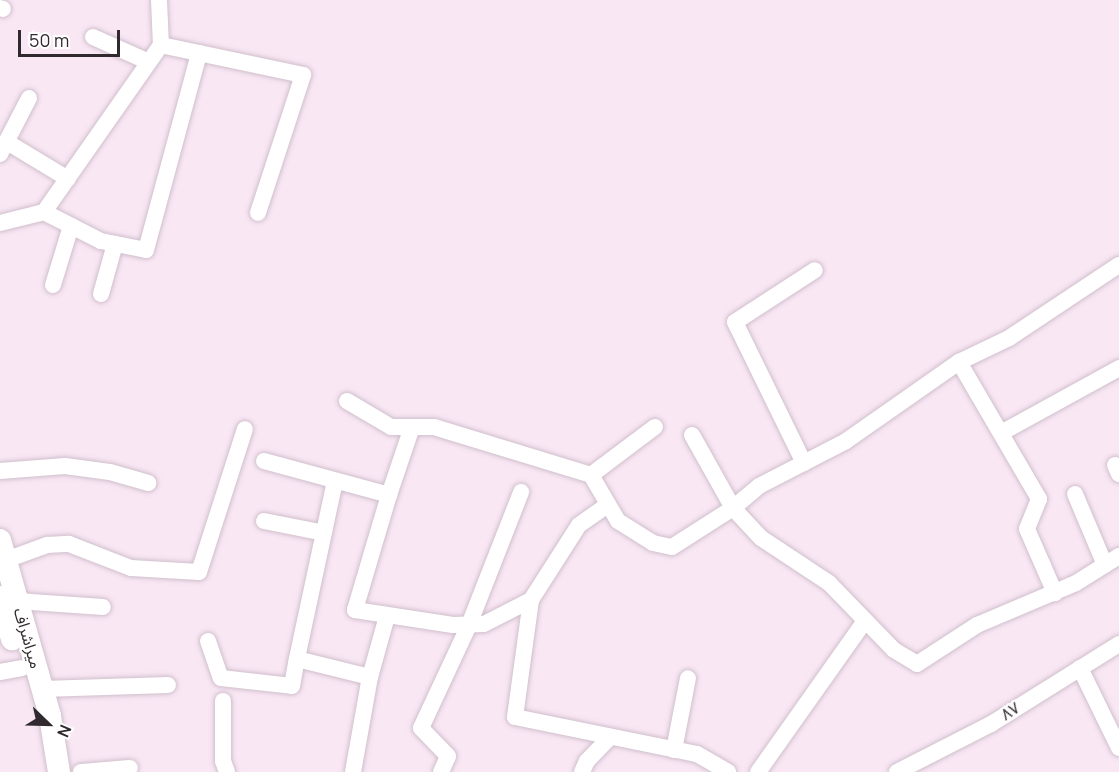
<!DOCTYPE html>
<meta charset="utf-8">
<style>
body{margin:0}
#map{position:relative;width:1119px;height:772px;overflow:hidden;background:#f9e7f4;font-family:Manrope,"Noto Sans Arabic",sans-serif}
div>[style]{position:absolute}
.roads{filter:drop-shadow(0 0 2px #d0bfcc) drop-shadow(0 0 2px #d0bfcc)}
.street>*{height:16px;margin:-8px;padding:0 8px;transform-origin:8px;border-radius:8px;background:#fff}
.secondary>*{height:22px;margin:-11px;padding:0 11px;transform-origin:11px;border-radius:11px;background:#fff}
span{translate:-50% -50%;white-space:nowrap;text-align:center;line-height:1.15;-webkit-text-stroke:4.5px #fff;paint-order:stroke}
.street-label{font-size:16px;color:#302a2f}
.north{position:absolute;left:18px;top:694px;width:60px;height:60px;-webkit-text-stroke:4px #fff;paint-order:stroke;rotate:113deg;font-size:16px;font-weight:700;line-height:24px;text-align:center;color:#302a2f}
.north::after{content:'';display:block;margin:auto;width:21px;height:27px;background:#302a2f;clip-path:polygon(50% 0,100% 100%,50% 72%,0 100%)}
.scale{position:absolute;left:18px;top:30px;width:102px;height:27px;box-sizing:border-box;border:3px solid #302a2f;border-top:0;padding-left:8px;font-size:18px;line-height:21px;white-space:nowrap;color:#302a2f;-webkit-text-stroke:4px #fff;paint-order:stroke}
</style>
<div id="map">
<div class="roads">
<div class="street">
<div style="left:159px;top:0;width:45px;rotate:87.5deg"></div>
<div style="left:0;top:8px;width:3px;rotate:18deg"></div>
<div style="left:93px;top:37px;width:61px;rotate:24.1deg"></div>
<div style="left:7px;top:142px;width:71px;rotate:31.2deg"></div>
<div style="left:0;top:154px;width:63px;rotate:-62.6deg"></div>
<div style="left:44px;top:212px;width:64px;rotate:27deg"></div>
<div style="left:101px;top:241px;width:46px;rotate:11.3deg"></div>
<div style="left:146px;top:250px;width:204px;rotate:-74.9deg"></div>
<div style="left:0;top:223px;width:45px;rotate:-14deg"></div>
<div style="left:44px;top:212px;width:204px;rotate:-55deg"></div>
<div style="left:161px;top:45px;width:145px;rotate:11.9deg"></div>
<div style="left:303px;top:75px;width:145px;rotate:108.1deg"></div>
<div style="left:53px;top:285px;width:62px;rotate:-73deg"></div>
<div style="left:101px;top:294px;width:52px;rotate:-74.4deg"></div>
<div style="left:959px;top:362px;width:159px;rotate:59.7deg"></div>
<div style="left:1039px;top:499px;width:32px;rotate:112deg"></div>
<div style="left:1027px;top:529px;width:70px;rotate:66.4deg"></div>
<div style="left:347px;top:401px;width:51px;rotate:30.6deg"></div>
<div style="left:391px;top:427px;width:43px"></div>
<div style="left:434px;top:427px;width:164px;rotate:17deg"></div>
<div style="left:591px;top:475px;width:53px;rotate:59.6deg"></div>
<div style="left:618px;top:521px;width:41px;rotate:32.2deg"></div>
<div style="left:653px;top:543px;width:19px;rotate:12deg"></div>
<div style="left:672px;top:547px;width:72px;rotate:-32.6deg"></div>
<div style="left:733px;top:508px;width:34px;rotate:-40deg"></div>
<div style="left:759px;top:486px;width:98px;rotate:-27.3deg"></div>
<div style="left:846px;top:441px;width:138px;rotate:-35deg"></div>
<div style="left:959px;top:362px;width:55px;rotate:-25.6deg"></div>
<div style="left:1009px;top:338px;width:132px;rotate:-33.6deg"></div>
<div style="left:1001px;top:433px;width:135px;rotate:-28.8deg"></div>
<div style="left:692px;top:435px;width:84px;rotate:60.7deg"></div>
<div style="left:733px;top:508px;width:41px;rotate:47deg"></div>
<div style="left:761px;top:538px;width:82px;rotate:33.5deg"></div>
<div style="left:829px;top:583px;width:93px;rotate:45.9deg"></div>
<div style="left:894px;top:650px;width:27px;rotate:31deg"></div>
<div style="left:917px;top:664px;width:72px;rotate:-33deg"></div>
<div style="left:977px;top:625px;width:108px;rotate:-23deg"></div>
<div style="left:1076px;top:583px;width:51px;rotate:-32.1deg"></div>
<div style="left:264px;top:461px;width:130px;rotate:15.2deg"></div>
<div style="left:389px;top:495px;width:69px;rotate:-71.3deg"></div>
<div style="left:804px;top:463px;width:157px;rotate:-116.1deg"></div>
<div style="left:735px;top:322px;width:95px;rotate:-33deg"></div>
<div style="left:1115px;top:465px;width:10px;rotate:66deg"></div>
<div style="left:0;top:471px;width:65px;rotate:-4.4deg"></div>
<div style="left:65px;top:466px;width:45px;rotate:7.6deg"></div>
<div style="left:110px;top:472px;width:40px;rotate:16deg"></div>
<div style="left:591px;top:475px;width:80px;rotate:-36.9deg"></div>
<div style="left:335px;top:481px;width:182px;rotate:102.1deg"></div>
<div style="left:297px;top:659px;width:75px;rotate:13.9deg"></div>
<div style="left:370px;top:677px;width:63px;rotate:-74.4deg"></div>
<div style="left:1075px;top:494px;width:77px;rotate:67.1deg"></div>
<div style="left:389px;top:495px;width:120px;rotate:106.5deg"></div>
<div style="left:355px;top:610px;width:99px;rotate:8.7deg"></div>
<div style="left:453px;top:625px;width:31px;rotate:-2deg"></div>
<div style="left:484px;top:624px;width:53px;rotate:-27.1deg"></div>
<div style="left:531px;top:600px;width:89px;rotate:-57.4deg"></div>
<div style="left:579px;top:525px;width:35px;rotate:-35deg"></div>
<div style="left:264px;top:521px;width:61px;rotate:11.3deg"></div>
<div style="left:6px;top:560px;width:44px;rotate:-20.1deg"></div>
<div style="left:47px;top:545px;width:22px;rotate:-3deg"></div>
<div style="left:69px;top:544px;width:66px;rotate:21.2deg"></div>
<div style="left:131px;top:568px;width:68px;rotate:3.4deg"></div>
<div style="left:199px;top:572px;width:150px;rotate:-72.2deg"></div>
<div style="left:531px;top:600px;width:118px;rotate:97.8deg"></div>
<div style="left:515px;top:717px;width:186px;rotate:11.5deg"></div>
<div style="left:697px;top:754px;width:36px;rotate:30deg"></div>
<div style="left:17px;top:601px;width:86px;rotate:4deg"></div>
<div style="left:208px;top:641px;width:39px;rotate:71deg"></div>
<div style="left:221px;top:678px;width:71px;rotate:6.4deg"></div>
<div style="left:292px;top:686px;width:27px;rotate:-80deg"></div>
<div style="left:1080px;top:668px;width:89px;rotate:64deg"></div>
<div style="left:0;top:672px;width:22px;rotate:-10deg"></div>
<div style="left:42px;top:689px;width:126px;rotate:-1.8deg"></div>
<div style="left:223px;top:701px;width:60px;rotate:90deg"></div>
<div style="left:223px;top:761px;width:12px;rotate:70deg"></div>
<div style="left:674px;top:750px;width:73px;rotate:-79deg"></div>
<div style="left:81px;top:772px;width:49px;rotate:-4.7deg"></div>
<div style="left:353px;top:772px;width:97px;rotate:-79.9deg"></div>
<div style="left:441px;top:772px;width:17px;rotate:-66deg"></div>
<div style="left:448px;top:756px;width:39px;rotate:-134deg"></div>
<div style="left:421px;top:728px;width:114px;rotate:-65deg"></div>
<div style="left:469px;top:625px;width:143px;rotate:-68.6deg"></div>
<div style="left:582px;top:772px;width:12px;rotate:-66deg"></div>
<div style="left:587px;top:761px;width:33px;rotate:-46deg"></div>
<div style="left:758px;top:772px;width:185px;rotate:-54.7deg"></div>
<div style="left:897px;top:772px;width:106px;rotate:-27.1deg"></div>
<div style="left:991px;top:724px;width:151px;rotate:-32deg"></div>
</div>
<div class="secondary">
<div style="left:0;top:540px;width:183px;rotate:74.1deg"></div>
<div style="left:50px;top:716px;width:57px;rotate:80.9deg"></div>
<div style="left:0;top:597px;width:44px;rotate:74.1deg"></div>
</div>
</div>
<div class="street-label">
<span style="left:28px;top:638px;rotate:74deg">میراشراف</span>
<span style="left:1010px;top:711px;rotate:-33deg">۸۷</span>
</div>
<div class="north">N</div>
<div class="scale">50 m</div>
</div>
